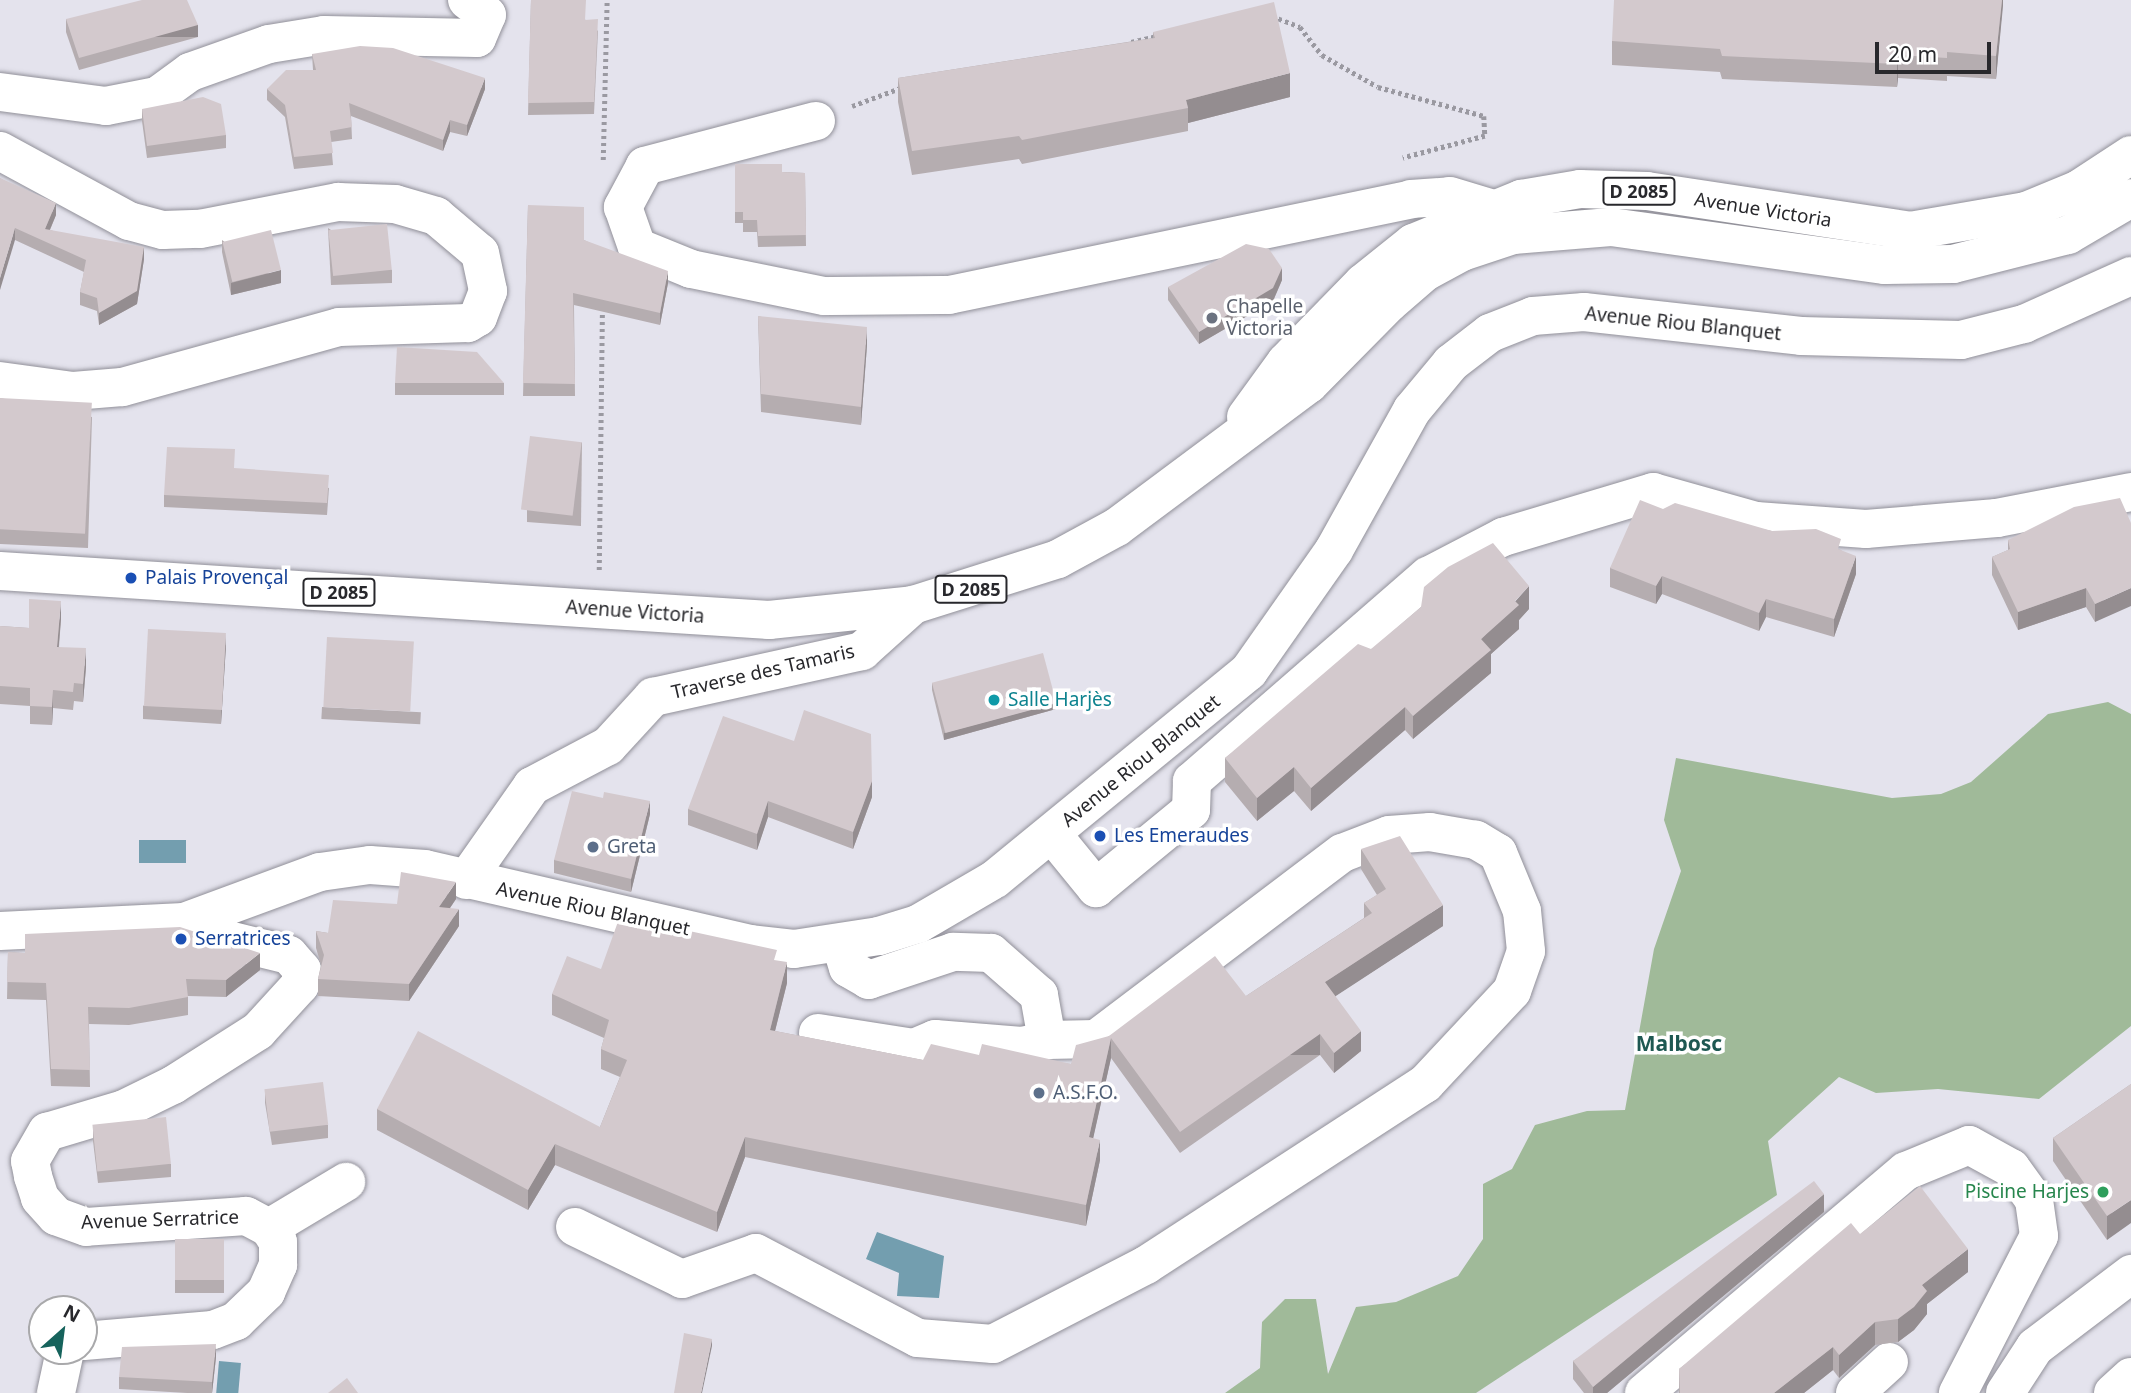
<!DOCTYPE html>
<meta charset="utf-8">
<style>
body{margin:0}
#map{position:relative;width:2131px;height:1393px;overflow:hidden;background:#e4e3ed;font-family:"Noto Sans",sans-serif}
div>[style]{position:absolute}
.forest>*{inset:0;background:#a0ba99}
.water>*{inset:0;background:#739eaf;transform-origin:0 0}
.path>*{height:4.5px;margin-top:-2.25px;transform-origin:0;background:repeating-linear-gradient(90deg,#9a99a1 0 3.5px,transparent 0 7px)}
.roads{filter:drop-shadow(0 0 2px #919099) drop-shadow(0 0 2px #919099)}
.minor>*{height:38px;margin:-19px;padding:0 19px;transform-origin:19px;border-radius:19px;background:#fff}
.major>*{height:38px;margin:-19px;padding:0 19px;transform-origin:19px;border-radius:19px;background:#fff}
.wall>*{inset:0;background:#b5adb0;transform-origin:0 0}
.shaded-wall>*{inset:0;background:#948d90;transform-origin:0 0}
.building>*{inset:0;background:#d3c9cd;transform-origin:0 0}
.dots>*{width:19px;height:19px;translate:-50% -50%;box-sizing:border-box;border:4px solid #fff;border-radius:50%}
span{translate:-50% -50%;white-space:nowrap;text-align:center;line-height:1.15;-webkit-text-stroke:7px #fff;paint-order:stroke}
.shield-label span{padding:2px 5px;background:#fff;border:2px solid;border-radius:5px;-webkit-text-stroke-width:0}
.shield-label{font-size:18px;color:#28282c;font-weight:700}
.street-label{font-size:19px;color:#28282c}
.worship-label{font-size:19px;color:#5b616d}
.left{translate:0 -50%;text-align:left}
.transit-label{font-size:19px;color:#164399}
.culture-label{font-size:19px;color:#0d838f}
.service-label{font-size:19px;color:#4e5e75}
.leisure-label{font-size:19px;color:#27864d}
.right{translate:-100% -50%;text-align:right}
.neighbourhood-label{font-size:21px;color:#1e5852;font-weight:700}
.north{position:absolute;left:28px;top:1295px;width:70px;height:70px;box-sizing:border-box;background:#fff;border:2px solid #a9a9ab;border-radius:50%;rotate:28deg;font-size:19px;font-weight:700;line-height:28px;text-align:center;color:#28282c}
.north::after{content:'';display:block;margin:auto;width:24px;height:32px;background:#16635c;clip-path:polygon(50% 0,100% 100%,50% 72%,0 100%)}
.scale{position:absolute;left:1875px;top:42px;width:116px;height:32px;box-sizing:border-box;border:4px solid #28282c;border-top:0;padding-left:9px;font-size:21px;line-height:24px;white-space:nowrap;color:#28282c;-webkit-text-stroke:5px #fff;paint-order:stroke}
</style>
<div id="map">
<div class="forest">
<div style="clip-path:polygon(2108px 702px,2131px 714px,2131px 1026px,2039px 1099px,1938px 1089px,1876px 1093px,1839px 1077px,1768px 1141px,1777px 1195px,1476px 1393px,1225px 1393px,1260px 1368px,1262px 1322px,1285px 1299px,1316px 1299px,1328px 1374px,1356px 1307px,1396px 1302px,1458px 1276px,1483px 1239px,1483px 1184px,1512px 1169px,1535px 1125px,1587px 1111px,1625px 1110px,1654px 949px,1681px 871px,1664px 820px,1676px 758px,1892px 798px,1941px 794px,1971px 782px,2048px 714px)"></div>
</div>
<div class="water">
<div style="left:139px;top:840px;width:47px;height:23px"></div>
<div style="clip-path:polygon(877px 1232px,944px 1256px,939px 1298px,897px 1296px,899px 1273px,866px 1259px)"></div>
<div style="left:219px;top:1361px;width:22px;height:32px;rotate:5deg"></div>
</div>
<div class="path">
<div style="left:1272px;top:16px;width:30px;rotate:21deg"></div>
<div style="left:1300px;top:27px;width:36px;rotate:52deg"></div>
<div style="left:1322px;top:55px;width:64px;rotate:29.7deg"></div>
<div style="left:1378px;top:87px;width:110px;rotate:15.3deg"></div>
<div style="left:1484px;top:116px;width:20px;rotate:87deg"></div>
<div style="left:1485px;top:136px;width:85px;rotate:165deg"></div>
<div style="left:1131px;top:42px;width:26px;rotate:-13deg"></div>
<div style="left:852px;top:106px;width:54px;rotate:-20.4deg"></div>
<div style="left:603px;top:160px;width:160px;rotate:-88.6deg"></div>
<div style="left:599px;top:570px;width:261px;rotate:-89.3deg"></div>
</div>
<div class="roads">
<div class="minor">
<div style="left:0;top:92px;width:107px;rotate:7.5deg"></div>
<div style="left:106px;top:106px;width:52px;rotate:-11.1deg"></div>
<div style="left:157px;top:96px;width:41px;rotate:-36deg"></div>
<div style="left:190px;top:72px;width:84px;rotate:-19.5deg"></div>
<div style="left:269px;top:44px;width:56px;rotate:-9.3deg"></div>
<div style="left:324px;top:35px;width:153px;rotate:1.1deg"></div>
<div style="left:477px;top:38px;width:25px;rotate:-67deg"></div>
<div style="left:487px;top:15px;width:25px;rotate:-143deg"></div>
<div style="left:816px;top:121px;width:177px;rotate:165.3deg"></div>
<div style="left:645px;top:166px;width:47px;rotate:118.2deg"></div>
<div style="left:623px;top:207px;width:42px;rotate:70.7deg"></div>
<div style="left:637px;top:247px;width:58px;rotate:22.2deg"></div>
<div style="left:691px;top:269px;width:136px;rotate:11.5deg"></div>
<div style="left:824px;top:296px;width:125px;rotate:-0.5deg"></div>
<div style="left:949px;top:295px;width:472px;rotate:-11.7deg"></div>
<div style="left:1411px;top:199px;width:39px;rotate:-4deg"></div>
<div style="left:1450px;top:196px;width:45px;rotate:16.8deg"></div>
<div style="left:0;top:151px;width:147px;rotate:28.5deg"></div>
<div style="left:129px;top:221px;width:35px;rotate:15deg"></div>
<div style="left:163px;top:230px;width:37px;rotate:-2deg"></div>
<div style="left:200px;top:229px;width:141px;rotate:-11.1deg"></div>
<div style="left:338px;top:202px;width:57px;rotate:2deg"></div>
<div style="left:395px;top:204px;width:43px;rotate:16.3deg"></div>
<div style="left:436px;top:216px;width:57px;rotate:40.1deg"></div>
<div style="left:480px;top:253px;width:39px;rotate:78deg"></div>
<div style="left:488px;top:291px;width:28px;rotate:111deg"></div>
<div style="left:478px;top:317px;width:12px;rotate:149deg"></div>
<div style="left:468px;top:323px;width:129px;rotate:178.2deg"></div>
<div style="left:339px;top:327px;width:225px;rotate:164.5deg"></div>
<div style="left:122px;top:387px;width:49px;rotate:175.3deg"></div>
<div style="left:73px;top:391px;width:74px;rotate:-172.2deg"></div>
<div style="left:1052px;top:834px;width:70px;rotate:50.8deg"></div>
<div style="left:1096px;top:888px;width:123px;rotate:-39.4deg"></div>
<div style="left:1191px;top:810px;width:29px;rotate:-88deg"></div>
<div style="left:1192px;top:781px;width:313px;rotate:-41deg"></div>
<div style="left:1428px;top:576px;width:85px;rotate:-27.5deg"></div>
<div style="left:1503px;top:537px;width:157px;rotate:-16.7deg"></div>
<div style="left:1653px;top:492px;width:107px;rotate:15.7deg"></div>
<div style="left:1756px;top:521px;width:110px;rotate:4.2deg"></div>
<div style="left:1866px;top:529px;width:131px;rotate:-4.8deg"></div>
<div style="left:1997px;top:518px;width:136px;rotate:-11deg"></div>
<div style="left:466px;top:880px;width:115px;rotate:-54.9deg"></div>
<div style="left:532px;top:786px;width:86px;rotate:-27.8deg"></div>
<div style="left:608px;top:746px;width:67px;rotate:-47.4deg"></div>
<div style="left:653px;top:697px;width:214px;rotate:-12.4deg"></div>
<div style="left:862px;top:651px;width:69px;rotate:-42deg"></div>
<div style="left:0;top:931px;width:184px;rotate:-2.8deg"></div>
<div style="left:184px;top:922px;width:145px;rotate:-20.2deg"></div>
<div style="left:320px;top:872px;width:50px;rotate:-8deg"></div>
<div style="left:370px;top:865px;width:55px;rotate:4.2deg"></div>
<div style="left:425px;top:869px;width:335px;rotate:13deg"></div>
<div style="left:751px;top:944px;width:43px;rotate:6.6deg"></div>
<div style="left:794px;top:949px;width:86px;rotate:-8.7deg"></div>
<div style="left:879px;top:936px;width:41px;rotate:-17.1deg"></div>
<div style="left:918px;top:924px;width:89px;rotate:-30.3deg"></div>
<div style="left:995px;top:879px;width:328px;rotate:-39.3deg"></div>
<div style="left:1249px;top:671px;width:148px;rotate:-54.9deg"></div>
<div style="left:1334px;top:550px;width:160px;rotate:-60.9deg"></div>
<div style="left:1412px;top:410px;width:61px;rotate:-50.3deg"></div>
<div style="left:1451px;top:363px;width:49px;rotate:-37.6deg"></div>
<div style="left:1490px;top:333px;width:46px;rotate:-21.6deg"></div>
<div style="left:1533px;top:316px;width:51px;rotate:-4.5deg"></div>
<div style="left:1584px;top:312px;width:218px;rotate:6.3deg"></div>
<div style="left:1801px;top:336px;width:160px;rotate:1.4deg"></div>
<div style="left:1961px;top:340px;width:65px;rotate:-14.3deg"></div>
<div style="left:2024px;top:324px;width:117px;rotate:-24.2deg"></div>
<div style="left:818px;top:1033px;width:97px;rotate:8.9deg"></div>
<div style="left:914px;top:1048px;width:23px;rotate:-23deg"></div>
<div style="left:935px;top:1039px;width:87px;rotate:4.6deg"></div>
<div style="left:1022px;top:1046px;width:26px;rotate:-13deg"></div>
<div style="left:1047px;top:1040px;width:46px;rotate:-100.1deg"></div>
<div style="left:1039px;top:995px;width:64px;rotate:-138.8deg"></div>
<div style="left:991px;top:953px;width:38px;rotate:-178deg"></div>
<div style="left:953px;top:952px;width:89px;rotate:161.6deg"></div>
<div style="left:869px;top:980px;width:24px;rotate:-150deg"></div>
<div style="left:848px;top:968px;width:24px;rotate:-107deg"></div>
<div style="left:575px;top:1227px;width:119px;rotate:25.9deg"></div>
<div style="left:682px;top:1279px;width:78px;rotate:-19.4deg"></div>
<div style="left:756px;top:1253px;width:183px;rotate:27.7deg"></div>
<div style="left:918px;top:1338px;width:75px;rotate:4.6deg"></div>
<div style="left:993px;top:1344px;width:172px;rotate:-27.3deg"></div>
<div style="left:1146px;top:1265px;width:333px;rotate:-33deg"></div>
<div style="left:1425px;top:1084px;width:127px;rotate:-46.9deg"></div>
<div style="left:1512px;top:991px;width:42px;rotate:-70.7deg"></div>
<div style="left:1526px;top:951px;width:40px;rotate:-95.7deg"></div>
<div style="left:1522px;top:911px;width:63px;rotate:-112.5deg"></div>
<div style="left:1498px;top:853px;width:26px;rotate:-149deg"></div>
<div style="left:1476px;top:840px;width:47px;rotate:-170.1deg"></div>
<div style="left:1430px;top:832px;width:41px;rotate:175.8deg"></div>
<div style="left:1389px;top:835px;width:50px;rotate:159deg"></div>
<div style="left:1342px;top:853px;width:308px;rotate:142.9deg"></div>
<div style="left:1096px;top:1039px;width:49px;rotate:178.8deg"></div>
<div style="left:269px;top:1228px;width:90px;rotate:-30.9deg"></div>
<div style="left:84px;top:1341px;width:129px;rotate:-4.9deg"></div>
<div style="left:213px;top:1330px;width:25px;rotate:-21deg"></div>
<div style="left:236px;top:1321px;width:42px;rotate:-44deg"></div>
<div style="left:266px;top:1292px;width:30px;rotate:-66deg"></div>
<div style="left:278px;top:1265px;width:23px;rotate:-90deg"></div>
<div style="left:278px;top:1242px;width:17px;rotate:-123deg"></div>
<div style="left:269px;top:1228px;width:26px;rotate:-152deg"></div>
<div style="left:246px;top:1216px;width:160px;rotate:176.1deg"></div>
<div style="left:86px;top:1227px;width:32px;rotate:-160deg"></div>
<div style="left:56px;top:1216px;width:24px;rotate:-132deg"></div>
<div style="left:40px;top:1198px;width:23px;rotate:-108deg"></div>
<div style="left:33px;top:1176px;width:15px;rotate:-101deg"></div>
<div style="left:30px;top:1161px;width:34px;rotate:-60deg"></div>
<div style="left:47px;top:1132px;width:80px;rotate:-16.6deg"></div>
<div style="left:124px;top:1109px;width:55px;rotate:-26.1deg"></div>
<div style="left:173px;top:1085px;width:101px;rotate:-32.4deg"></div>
<div style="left:258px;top:1031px;width:62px;rotate:-47.6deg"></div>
<div style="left:300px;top:985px;width:15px;rotate:-82deg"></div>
<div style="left:302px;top:970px;width:20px;rotate:-131deg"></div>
<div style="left:289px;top:955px;width:67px;rotate:-166.2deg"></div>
<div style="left:224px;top:939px;width:27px;rotate:-118deg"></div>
<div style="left:56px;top:1393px;width:43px;rotate:-77.9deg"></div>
<div style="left:1644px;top:1393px;width:343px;rotate:-40.3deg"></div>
<div style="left:1906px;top:1171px;width:68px;rotate:-22.4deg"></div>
<div style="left:1969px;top:1145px;width:48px;rotate:28.7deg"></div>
<div style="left:2011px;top:1168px;width:39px;rotate:54deg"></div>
<div style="left:2034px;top:1200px;width:36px;rotate:82deg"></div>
<div style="left:2039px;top:1236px;width:177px;rotate:117.3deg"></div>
<div style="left:1855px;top:1393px;width:46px;rotate:-42.4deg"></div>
<div style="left:2005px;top:1393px;width:55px;rotate:-56.9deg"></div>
<div style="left:2035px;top:1347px;width:121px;rotate:-37.2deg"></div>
</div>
<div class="major">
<div style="left:1246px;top:417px;width:68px;rotate:-54deg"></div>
<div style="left:1286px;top:362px;width:110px;rotate:-45.7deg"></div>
<div style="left:1363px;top:283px;width:64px;rotate:-38.7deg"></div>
<div style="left:1413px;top:243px;width:117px;rotate:-22.2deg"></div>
<div style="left:1521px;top:199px;width:60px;rotate:-9.6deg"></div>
<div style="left:1580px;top:189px;width:67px;rotate:1.7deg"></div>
<div style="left:1647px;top:191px;width:266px;rotate:8.6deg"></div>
<div style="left:1910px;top:231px;width:118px;rotate:-9.8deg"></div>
<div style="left:2026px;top:211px;width:57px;rotate:-22.5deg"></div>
<div style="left:2079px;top:189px;width:62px;rotate:-33.2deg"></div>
<div style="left:0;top:571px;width:771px;rotate:3.65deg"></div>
<div style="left:769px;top:620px;width:145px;rotate:-5.9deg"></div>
<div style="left:913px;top:605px;width:152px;rotate:-17.6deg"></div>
<div style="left:1058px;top:559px;width:67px;rotate:-28.5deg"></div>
<div style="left:1117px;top:527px;width:239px;rotate:-36.7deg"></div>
<div style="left:1309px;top:384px;width:114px;rotate:-45.4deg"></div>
<div style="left:1389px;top:303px;width:48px;rotate:-40.7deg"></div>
<div style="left:1425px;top:272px;width:42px;rotate:-28.4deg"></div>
<div style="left:1462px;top:252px;width:54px;rotate:-18.4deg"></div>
<div style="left:1513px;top:235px;width:98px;rotate:-4.7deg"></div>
<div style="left:1611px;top:227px;width:277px;rotate:7.9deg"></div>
<div style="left:1885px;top:265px;width:68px;rotate:-0.8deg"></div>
<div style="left:1953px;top:264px;width:119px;rotate:-14.2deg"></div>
<div style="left:2068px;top:235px;width:73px;rotate:-30.4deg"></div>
<div style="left:2113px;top:1393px;width:24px;rotate:-42deg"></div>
</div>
</div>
<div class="wall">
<div style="clip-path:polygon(531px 0,586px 20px,598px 31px,594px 114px,528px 115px)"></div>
<div style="clip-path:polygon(2003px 0,1996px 79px,1947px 76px,1947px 81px,1898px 78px,1897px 87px,1722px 79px,1720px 72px,1612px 65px,1612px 41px)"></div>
<div style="clip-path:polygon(66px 19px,198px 37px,79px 70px,66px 32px)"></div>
<div style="clip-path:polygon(1153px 32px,1290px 97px,1188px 123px,1188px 131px,1022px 164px,1019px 159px,912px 175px,898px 102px,898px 78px,1153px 38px)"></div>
<div style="clip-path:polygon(312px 54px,485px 89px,467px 136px,450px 132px,443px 151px,351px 116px,352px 139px,331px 142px,333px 165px,294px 169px,285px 117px,267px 100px,267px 89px,313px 70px)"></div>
<div style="clip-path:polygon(142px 109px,226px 135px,226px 148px,147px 158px,142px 121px)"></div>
<div style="clip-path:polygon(735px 164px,782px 172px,805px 173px,806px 246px,758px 247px,757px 232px,743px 232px,743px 223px,735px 223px)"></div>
<div style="clip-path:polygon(0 178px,56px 215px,50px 230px,144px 259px,137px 304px,99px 325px,97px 311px,80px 305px,80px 292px,84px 272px,15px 240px)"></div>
<div style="clip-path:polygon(528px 205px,584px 240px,668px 283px,660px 325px,574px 305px,575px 396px,523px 396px)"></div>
<div style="clip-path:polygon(328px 228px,392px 270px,392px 283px,331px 285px)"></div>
<div style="clip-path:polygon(222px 240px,281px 283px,231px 295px,222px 252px)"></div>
<div style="clip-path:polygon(1282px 280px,1273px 301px,1199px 344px,1168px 300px,1168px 287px)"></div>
<div style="clip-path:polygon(758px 316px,867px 345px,861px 425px,761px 412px)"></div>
<div style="left:395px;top:383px;width:109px;height:12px"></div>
<div style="clip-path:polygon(0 398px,92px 417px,88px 548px,0 544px)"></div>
<div style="clip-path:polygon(582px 442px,581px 526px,527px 522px,527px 510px)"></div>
<div style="clip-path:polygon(235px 469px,329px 488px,327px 515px,164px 507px,164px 495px)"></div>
<div style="clip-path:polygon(1663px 509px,1772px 531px,1841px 550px,1856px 574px,1834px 637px,1766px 617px,1759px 631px,1662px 594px,1656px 604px,1610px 587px,1610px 568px)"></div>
<div style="clip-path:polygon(2131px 523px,2095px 622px,2086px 607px,2018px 630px,1992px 575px,1992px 557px,2008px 550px,2008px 540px)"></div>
<div style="clip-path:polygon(1529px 609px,1519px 620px,1519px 629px,1491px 654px,1491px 673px,1413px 739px,1405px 730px,1311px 811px,1294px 791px,1257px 821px,1225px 782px,1225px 758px,1371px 649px)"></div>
<div style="clip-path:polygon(61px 619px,59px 647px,86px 667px,83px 702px,74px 701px,73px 710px,53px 708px,52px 725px,30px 724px,30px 706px,0 704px,0 626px,29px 628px)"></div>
<div style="clip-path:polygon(226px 645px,221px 724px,143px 719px,143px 706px)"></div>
<div style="clip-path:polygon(932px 683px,1056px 709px,944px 740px,932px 690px)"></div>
<div style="left:322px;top:707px;width:99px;height:12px;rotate:3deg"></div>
<div style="clip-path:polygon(872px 781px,872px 797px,853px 849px,768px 817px,757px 850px,688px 825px,688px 809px)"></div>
<div style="clip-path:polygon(650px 814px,631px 892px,554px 873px,554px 860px)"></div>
<div style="clip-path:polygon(1361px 849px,1443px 926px,1335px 996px,1361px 1051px,1334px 1073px,1320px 1055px,1180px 1153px,1111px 1058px,1093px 1138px,1100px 1160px,1086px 1226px,745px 1157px,717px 1232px,555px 1165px,528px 1210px,377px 1130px,377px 1109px,600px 1127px,620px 1077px,601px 1069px,601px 1049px,604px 1038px,552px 1015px,552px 994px,601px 969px,777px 961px,787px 983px,775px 1031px,923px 1060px,979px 1055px,1071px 1064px,1109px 1036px,1246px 996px,1364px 918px,1364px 903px,1377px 895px,1361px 869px)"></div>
<div style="clip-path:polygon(456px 899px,450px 908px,459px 926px,409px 1001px,318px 996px,318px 979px,321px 965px,316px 948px,316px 931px,328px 933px,397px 904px)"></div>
<div style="clip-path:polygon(8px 952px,260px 970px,226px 997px,188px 996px,188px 1015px,129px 1025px,89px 1024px,90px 1087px,51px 1086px,46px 1000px,7px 999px)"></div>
<div style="clip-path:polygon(2131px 1084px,2107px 1240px,2053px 1161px,2053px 1138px)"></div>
<div style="clip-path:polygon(265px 1091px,328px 1125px,328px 1138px,272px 1145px,265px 1103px)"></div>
<div style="clip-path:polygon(93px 1129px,171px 1164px,171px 1177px,98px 1183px,93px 1141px)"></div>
<div style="clip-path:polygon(1824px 1212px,1607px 1393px,1584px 1393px,1573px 1379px,1573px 1361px)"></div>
<div style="clip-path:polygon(1860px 1234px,1968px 1272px,1927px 1304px,1927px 1314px,1914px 1330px,1898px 1342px,1875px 1345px,1839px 1378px,1833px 1370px,1804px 1393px,1679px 1393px,1679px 1369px)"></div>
<div style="left:224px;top:1239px;width:54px;height:49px;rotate:90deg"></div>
<div style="clip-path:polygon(216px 1357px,212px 1393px,187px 1393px,119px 1389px,119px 1377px)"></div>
</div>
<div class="shaded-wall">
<div style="clip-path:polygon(2002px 0,2003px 0,2003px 6px,1996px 79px,1996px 56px)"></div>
<div style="left:198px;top:25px;width:12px;height:123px;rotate:90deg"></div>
<div style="clip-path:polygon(1898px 55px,1898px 78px,1897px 87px,1897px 64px)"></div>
<div style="clip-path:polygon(1290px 73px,1290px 97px,1188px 123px,1188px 108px,1186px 100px)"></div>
<div style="clip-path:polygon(485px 78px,485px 89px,467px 136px,467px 125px)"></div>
<div style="clip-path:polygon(450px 120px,450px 132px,443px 151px,443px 140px)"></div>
<div style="clip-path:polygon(56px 203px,56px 215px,45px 241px,45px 229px)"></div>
<div style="clip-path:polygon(15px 228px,15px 240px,0 290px,0 278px)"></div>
<div style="clip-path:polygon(144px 247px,144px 259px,137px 304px,99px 325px,99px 313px)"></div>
<div style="clip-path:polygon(1282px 268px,1282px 280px,1273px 301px,1199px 344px,1199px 332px)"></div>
<div style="clip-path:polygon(281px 270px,281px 283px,231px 295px,231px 283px)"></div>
<div style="clip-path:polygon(668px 271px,668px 283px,660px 325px,660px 313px)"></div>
<div style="clip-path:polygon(867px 327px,867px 345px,861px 425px,861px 407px)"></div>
<div style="clip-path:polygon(1856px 556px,1856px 574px,1834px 637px,1834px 619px)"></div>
<div style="clip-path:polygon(1662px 576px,1662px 594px,1656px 604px,1656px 586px)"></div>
<div style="clip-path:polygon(1529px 586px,1529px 609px,1519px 620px,1519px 629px,1491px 654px,1491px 673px,1413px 739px,1413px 716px)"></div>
<div style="clip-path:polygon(2086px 588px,2086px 607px,2018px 630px,2018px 612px)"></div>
<div style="clip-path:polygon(2131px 588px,2131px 606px,2095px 622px,2095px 604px)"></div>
<div style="clip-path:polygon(1766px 599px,1766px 617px,1759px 631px,1759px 613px)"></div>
<div style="clip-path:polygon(61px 601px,61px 619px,57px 665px,57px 647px)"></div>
<div style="clip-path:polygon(226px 633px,226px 645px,221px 724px,221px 712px)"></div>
<div style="clip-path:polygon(86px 648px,86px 667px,83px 702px,83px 684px)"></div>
<div style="clip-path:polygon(53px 690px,53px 708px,52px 725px,52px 707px)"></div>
<div style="clip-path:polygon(1056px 703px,1056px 709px,944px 740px,944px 733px)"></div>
<div style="clip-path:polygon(1405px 707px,1405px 730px,1311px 811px,1311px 788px)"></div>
<div style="clip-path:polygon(1294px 767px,1294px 791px,1257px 821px,1257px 798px)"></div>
<div style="clip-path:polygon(872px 781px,872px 797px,853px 849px,853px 832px)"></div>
<div style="clip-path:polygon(650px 801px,650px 814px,631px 892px,631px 879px)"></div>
<div style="clip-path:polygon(768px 801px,768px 817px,757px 850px,757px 834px)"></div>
<div style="clip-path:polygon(456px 882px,456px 899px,439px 924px,439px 907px)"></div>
<div style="clip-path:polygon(1443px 905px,1443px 926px,1325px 1003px,1325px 982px)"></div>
<div style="clip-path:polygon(459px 909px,459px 926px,409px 1001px,409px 984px)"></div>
<div style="clip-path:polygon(260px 953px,260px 970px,226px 997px,226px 980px)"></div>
<div style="clip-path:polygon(787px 962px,787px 983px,770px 1051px,770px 1030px)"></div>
<div style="clip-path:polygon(1361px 1031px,1361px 1051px,1334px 1073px,1334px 1053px)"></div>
<div style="left:1320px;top:1034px;width:21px;height:171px;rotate:90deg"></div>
<div style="clip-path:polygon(1111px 1038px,1111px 1058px,1089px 1157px,1089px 1137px)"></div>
<div style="clip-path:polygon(745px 1137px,745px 1157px,717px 1232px,717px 1212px)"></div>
<div style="clip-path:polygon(1100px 1140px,1100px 1160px,1086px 1226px,1086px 1205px)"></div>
<div style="clip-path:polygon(555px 1144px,555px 1165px,528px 1210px,528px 1190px)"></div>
<div style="clip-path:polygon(1824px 1194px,1824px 1212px,1607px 1393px,1593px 1393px,1593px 1387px)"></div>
<div style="clip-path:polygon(2131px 1200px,2131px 1223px,2107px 1240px,2107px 1216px)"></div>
<div style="clip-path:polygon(1968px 1249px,1968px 1272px,1927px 1304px,1927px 1314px,1914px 1330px,1898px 1342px,1898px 1319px,1922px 1285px)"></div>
<div style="clip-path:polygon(1875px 1322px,1875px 1345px,1839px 1378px,1839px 1355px)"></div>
<div style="clip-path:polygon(712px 1339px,712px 1346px,702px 1393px,701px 1393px)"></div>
<div style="clip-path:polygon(216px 1344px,216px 1357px,212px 1393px,212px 1382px)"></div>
<div style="clip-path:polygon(1833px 1347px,1833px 1370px,1804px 1393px,1774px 1393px)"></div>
</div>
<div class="building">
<div style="clip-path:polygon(142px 0,187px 0,198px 25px,79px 58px,66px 19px)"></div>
<div style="clip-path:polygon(531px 0,586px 0,585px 20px,598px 19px,594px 102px,528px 103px)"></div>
<div style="clip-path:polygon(1614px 0,2002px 0,1996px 56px,1947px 52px,1947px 58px,1898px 55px,1897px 64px,1722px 56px,1720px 49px,1612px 41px)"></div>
<div style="clip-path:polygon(1274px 2px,1290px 73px,1186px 100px,1188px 108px,1022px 140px,1019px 136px,912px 151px,898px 78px,1155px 38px,1153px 32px)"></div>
<div style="clip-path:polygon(360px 46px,393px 48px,485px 78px,467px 125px,450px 120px,443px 140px,349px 103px,352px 127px,330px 131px,333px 153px,294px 157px,285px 105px,267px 89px,286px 70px,316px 70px,312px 54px)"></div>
<div style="clip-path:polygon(203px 97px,221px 104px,226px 135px,147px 146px,142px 109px)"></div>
<div style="clip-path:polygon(735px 164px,782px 164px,782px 172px,805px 173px,806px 235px,758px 236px,757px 220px,743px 220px,743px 212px,735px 212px)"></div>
<div style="clip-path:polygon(0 178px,56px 203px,45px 229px,144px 247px,137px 291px,99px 313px,97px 298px,80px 292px,86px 260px,15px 228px,0 278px)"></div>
<div style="clip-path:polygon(528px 205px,584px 207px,584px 240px,668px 271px,660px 313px,573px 293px,575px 384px,523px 383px)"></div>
<div style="left:387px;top:224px;width:46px;height:59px;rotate:84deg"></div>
<div style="left:271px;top:230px;width:41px;height:50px;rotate:76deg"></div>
<div style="clip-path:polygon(1246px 244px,1269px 249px,1282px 268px,1273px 288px,1199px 332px,1168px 287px)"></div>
<div style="clip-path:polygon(758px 316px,867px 327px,861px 407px,761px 394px)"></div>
<div style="clip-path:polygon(397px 347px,477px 352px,504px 383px,395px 383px)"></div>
<div style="left:0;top:398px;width:92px;height:131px;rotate:3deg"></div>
<div style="left:530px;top:436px;width:52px;height:74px;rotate:7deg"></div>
<div style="clip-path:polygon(167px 447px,235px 449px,234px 468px,329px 475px,327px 503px,164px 495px)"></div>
<div style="clip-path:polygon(2120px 498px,2131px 523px,2131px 588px,2095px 604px,2086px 588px,2018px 612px,1992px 557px,2010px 549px,2008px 540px,2074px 507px)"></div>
<div style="clip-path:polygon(1640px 500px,1663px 509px,1675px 503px,1772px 531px,1816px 529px,1841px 539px,1838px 549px,1856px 556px,1834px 619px,1766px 599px,1759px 613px,1662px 576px,1656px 586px,1610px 568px)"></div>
<div style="clip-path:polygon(1493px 543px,1529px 586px,1515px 601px,1519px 605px,1481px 639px,1491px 650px,1413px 716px,1405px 707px,1311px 788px,1294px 767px,1257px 798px,1225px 758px,1358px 644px,1371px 649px,1421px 607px,1424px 587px,1448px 567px)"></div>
<div style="clip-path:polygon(29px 599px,61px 601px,57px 647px,86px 648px,83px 684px,74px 683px,73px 692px,53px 690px,52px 707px,30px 706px,30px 688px,0 686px,0 626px,29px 628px)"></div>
<div style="left:148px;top:629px;width:78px;height:77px;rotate:3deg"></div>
<div style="left:327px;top:637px;width:87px;height:70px;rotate:3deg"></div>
<div style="left:1043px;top:653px;width:52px;height:115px;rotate:75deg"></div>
<div style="clip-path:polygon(804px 710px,871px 734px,872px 781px,853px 832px,768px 801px,757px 834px,688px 809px,723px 716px,794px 741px)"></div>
<div style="clip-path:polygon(572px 791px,603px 798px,604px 792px,650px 801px,631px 879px,554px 860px)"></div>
<div style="clip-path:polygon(1400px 836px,1443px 905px,1325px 982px,1361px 1031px,1334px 1053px,1320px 1034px,1180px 1132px,1111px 1038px,1089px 1137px,1100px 1140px,1086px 1205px,745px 1137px,717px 1212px,555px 1144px,528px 1190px,377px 1109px,418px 1031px,600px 1127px,627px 1060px,601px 1049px,609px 1020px,552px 994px,567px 956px,601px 969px,620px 916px,777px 950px,774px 960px,787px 962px,770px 1030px,923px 1060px,931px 1044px,979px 1055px,982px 1044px,1071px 1064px,1076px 1045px,1109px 1036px,1215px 956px,1246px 996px,1372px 913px,1364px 903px,1386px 889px,1361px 849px)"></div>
<div style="clip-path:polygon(401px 872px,456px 882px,439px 907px,459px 909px,409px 984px,318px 979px,324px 955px,316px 931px,328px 933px,333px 900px,397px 904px)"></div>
<div style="clip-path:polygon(180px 927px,260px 953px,226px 980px,186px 979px,188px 997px,129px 1008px,88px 1007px,90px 1070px,51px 1069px,46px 983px,7px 982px,8px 952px,25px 953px,25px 934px)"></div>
<div style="left:323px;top:1082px;width:43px;height:59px;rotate:83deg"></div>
<div style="clip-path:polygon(2131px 1084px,2131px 1200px,2107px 1216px,2053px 1138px)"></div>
<div style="left:166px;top:1117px;width:47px;height:74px;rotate:84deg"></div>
<div style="clip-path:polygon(1814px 1181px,1824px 1194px,1593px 1387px,1573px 1361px)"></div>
<div style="clip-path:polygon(1920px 1186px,1968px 1249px,1922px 1285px,1927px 1291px,1914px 1307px,1898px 1319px,1875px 1322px,1839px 1355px,1833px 1347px,1774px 1393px,1680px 1393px,1679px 1369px,1851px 1223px,1860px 1234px)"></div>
<div style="left:224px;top:1239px;width:41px;height:49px;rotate:90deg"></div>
<div style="clip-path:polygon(684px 1333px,712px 1339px,701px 1393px,674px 1393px)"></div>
<div style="clip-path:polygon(216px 1344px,212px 1382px,119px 1377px,122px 1347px)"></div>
<div style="clip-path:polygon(347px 1378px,358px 1393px,328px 1393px)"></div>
</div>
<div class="dots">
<div style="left:1212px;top:318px;background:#6b7280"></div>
<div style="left:131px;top:578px;background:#1a4fb4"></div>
<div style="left:994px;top:700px;background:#0f9aa8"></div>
<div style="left:1100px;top:836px;background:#1a4fb4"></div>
<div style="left:593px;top:847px;background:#5c6f8a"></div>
<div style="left:181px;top:939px;background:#1a4fb4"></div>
<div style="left:1039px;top:1093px;background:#5c6f8a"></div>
<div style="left:2103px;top:1192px;background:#2e9e5b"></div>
</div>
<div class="shield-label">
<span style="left:1639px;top:191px">D 2085</span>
<span style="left:971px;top:589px">D 2085</span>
<span style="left:339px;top:592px">D 2085</span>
</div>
<div class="street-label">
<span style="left:1763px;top:210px;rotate:9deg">Avenue Victoria</span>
<span style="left:1683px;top:324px;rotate:6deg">Avenue Riou Blanquet</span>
<span style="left:635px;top:612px;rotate:4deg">Avenue Victoria</span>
<span style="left:763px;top:672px;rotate:-13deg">Traverse des Tamaris</span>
<span style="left:1141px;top:761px;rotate:-39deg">Avenue Riou Blanquet</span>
<span style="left:593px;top:909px;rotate:12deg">Avenue Riou Blanquet</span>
<span style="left:160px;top:1220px;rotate:-2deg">Avenue Serratrice</span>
</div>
<div class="worship-label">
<span class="left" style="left:1226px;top:318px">Chapelle<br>Victoria</span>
</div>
<div class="transit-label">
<span class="left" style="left:145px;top:578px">Palais Provençal</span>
<span class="left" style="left:1114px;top:836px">Les Emeraudes</span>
<span class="left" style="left:195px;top:939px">Serratrices</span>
</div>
<div class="culture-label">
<span class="left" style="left:1008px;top:700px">Salle Harjès</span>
</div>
<div class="service-label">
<span class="left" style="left:607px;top:847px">Greta</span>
<span class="left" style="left:1053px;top:1093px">A.S.F.O.</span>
</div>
<div class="leisure-label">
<span class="right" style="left:2089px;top:1192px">Piscine Harjes</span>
</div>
<div class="neighbourhood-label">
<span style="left:1679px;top:1043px">Malbosc</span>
</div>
<div class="north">N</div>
<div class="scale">20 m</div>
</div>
